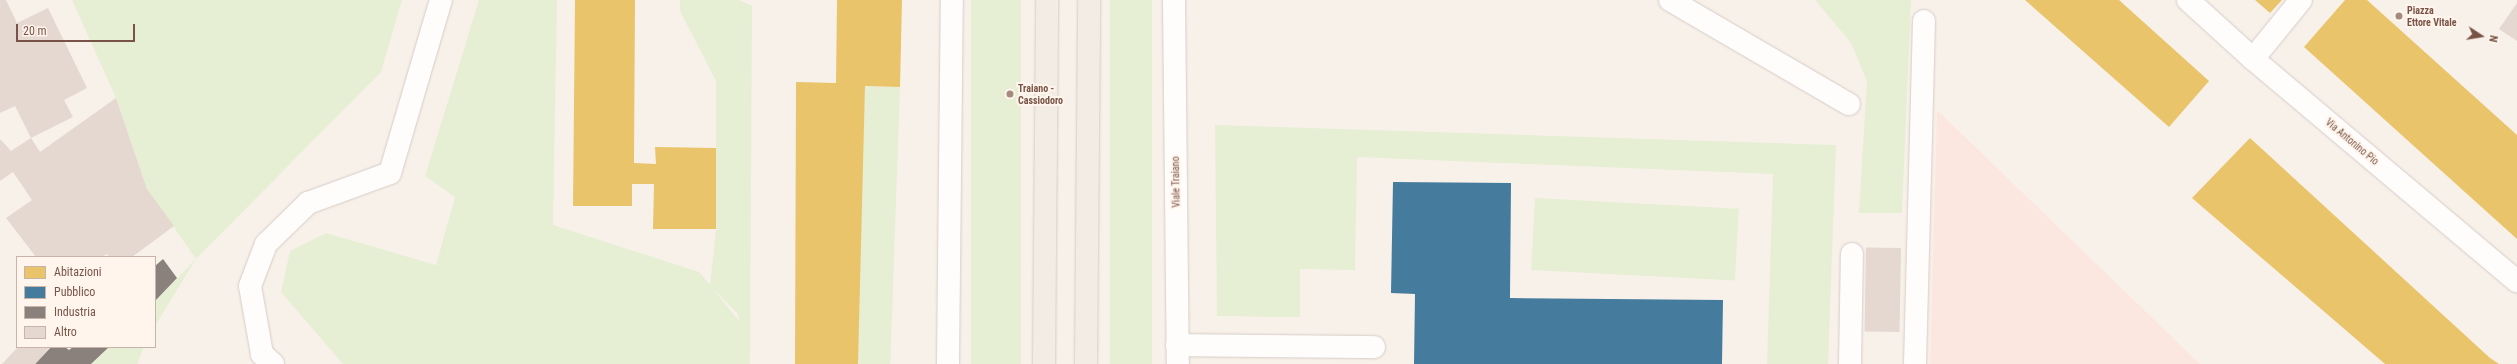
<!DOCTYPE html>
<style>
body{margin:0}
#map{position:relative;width:2517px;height:364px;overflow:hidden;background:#f8f1ea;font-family:"Roboto Condensed",sans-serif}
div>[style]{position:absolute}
.commercial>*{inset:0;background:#fce7e0}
.green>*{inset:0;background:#e6efd3;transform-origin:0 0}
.homes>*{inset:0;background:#e9c46a}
.public>*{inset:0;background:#457b9d}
.industry>*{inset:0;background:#8a817c}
.building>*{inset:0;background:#e5d8d1;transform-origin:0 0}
.roads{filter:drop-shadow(0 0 1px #d6ccc6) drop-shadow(0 0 1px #d6ccc6)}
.minor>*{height:22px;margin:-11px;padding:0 11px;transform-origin:11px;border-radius:11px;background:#fefdfc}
.major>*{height:22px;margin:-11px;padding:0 11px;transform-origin:11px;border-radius:11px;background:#f3ece5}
.dots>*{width:11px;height:11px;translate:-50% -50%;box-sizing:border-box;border:2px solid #fff5ec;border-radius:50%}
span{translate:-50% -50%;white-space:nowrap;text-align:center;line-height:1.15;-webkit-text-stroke:4px #fff5ec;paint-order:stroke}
.poi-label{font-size:10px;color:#795347;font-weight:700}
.left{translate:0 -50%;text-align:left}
.street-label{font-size:10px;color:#795347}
.legend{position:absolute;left:16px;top:256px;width:140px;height:92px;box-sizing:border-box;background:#fff5ec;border:1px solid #c9b4aa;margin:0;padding:5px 7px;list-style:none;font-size:12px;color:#795347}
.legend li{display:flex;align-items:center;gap:8px;height:20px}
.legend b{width:20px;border:1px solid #c9b4aa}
.north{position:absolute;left:2461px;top:16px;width:40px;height:40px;-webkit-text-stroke:3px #fff5ec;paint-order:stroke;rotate:102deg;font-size:11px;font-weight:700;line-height:16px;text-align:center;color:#795347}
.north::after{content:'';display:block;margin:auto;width:14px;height:18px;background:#795347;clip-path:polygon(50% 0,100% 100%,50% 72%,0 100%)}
.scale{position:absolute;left:16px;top:24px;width:119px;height:18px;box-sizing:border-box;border:2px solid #795347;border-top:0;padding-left:5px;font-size:12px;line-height:14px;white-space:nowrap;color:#795347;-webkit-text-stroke:3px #fff5ec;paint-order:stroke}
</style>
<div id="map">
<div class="commercial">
<div style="clip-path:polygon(1937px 110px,2200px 364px,1930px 364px)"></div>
</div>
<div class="green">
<div style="clip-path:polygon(72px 0,402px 0,381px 72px,196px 259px,155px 326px,155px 301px,196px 259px,147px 189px,116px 98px)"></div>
<div style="clip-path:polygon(evenodd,479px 0,557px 0,553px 225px,699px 272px,710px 285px,716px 229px,716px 81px,680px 11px,680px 0,739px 0,752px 6px,750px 364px,343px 364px,281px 292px,290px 251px,326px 233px,436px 265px,455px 197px,425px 176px,479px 0,713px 289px,738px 314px,739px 321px,713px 289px)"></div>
<div style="left:971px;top:0;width:50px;height:364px"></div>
<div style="left:1110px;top:0;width:42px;height:364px"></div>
<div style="clip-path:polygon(1815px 0,1911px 0,1902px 213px,1859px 213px,1867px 81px,1851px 43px)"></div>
<div style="left:865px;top:86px;width:35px;height:278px;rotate:2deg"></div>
<div style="clip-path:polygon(1215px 125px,1836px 145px,1828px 364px,1767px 364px,1773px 174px,1357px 157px,1355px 270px,1300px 269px,1300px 317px,1217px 316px)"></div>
<div style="left:1535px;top:198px;width:204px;height:72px;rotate:3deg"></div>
<div style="clip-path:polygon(109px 347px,144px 347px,137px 364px,92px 364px)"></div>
</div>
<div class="homes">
<div style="clip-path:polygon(575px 0,635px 0,634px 163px,656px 164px,655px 147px,716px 148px,716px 229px,653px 229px,654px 184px,632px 184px,632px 206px,573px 206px)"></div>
<div style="clip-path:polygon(837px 0,902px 0,900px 87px,865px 86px,858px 364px,795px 364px,796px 82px,836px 83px)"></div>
<div style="clip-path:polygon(2025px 0,2119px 0,2209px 81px,2169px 127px)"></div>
<div style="clip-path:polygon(2255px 0,2282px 0,2270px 13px)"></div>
<div style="clip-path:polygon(2345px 0,2367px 0,2517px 135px,2517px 239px,2304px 47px)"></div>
<div style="clip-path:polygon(2250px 138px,2490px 358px,2499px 364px,2385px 364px,2192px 198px)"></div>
</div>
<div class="public">
<div style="clip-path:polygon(1393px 182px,1511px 183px,1510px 298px,1723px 300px,1722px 364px,1414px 364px,1415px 294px,1391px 293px)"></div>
</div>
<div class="industry">
<div style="clip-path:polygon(163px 259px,177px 278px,155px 301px,155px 266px)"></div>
<div style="clip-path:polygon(51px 347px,65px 347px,69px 350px,73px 347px,109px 347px,91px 364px,35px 364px)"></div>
</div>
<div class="building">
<div style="clip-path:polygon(0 0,6px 0,17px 23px,48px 8px,87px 88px,64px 100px,73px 117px,31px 138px,40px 152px,116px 98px,147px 189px,174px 226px,132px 257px,109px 257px,107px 254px,102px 257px,36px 257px,6px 218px,32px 200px,13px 172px,0 181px,0 139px,11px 151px,31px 138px,15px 106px,0 113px)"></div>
<div style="clip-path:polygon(2517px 3px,2517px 41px,2499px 29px)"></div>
<div style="left:1901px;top:248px;width:84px;height:35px;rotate:91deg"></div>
<div style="clip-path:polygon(18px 347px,51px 347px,35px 364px,2px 364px)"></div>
</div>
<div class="roads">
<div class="minor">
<div style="left:1174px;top:0;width:364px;rotate:89.4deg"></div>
<div style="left:1670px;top:0;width:207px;rotate:30.2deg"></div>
<div style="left:2188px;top:0;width:88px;rotate:42.2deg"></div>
<div style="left:2253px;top:59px;width:345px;rotate:40.1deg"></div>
<div style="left:2253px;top:59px;width:76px;rotate:-50.9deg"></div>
<div style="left:1177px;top:345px;width:197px;rotate:0.6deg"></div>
<div style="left:273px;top:364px;width:15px;rotate:-138deg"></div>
<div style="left:262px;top:354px;width:69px;rotate:-100deg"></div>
<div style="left:250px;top:286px;width:45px;rotate:-69.1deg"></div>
<div style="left:266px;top:244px;width:59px;rotate:-44.3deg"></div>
<div style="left:308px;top:203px;width:87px;rotate:-20.1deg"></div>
<div style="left:390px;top:173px;width:180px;rotate:-73.6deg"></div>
<div style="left:948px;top:364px;width:364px;rotate:-89.4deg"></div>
<div style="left:1850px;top:364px;width:110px;rotate:-89deg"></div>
<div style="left:1915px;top:364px;width:343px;rotate:-88.5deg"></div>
</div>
<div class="major">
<div style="left:1044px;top:364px;width:364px;rotate:-89.5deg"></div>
<div style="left:1086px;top:364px;width:364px;rotate:-89.5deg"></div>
</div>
</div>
<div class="dots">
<div style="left:2399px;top:16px;background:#a58a80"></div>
<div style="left:1010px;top:94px;background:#a58a80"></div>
</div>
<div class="poi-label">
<span class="left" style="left:2407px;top:16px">Piazza<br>Ettore Vitale</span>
<span class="left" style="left:1018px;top:94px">Traiano -<br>Cassiodoro</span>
</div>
<div class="street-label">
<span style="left:2352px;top:142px;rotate:40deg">Via Antonino Pio</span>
<span style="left:1176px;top:182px;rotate:-91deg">Viale Traiano</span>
</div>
<ul class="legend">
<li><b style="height:11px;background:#e9c46a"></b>Abitazioni</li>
<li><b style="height:11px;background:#457b9d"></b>Pubblico</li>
<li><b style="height:11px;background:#8a817c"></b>Industria</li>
<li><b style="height:11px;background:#e5d8d1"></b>Altro</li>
</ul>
<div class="north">N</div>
<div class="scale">20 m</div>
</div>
